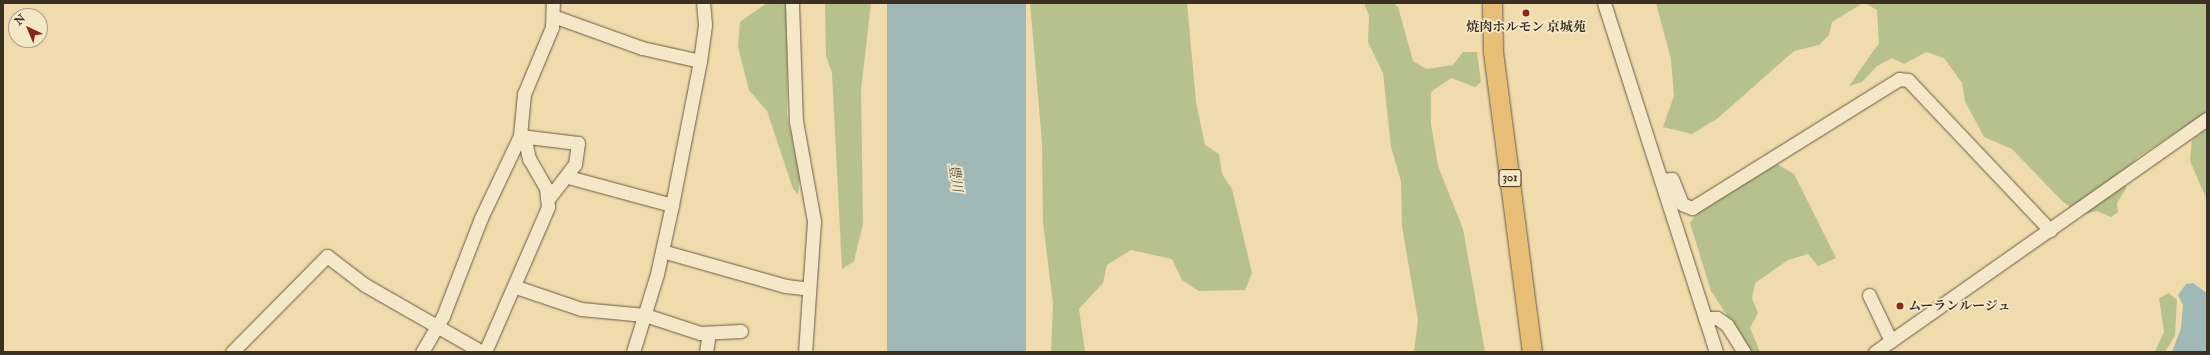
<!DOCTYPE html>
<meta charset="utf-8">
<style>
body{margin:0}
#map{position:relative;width:2210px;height:355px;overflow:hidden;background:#efdbab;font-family:"IM FELL Double Pica","Noto Serif JP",serif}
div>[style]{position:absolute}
.green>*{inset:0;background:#b6c18c}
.water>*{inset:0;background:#a0b8b6;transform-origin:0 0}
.roads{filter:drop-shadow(0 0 1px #695b46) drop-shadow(0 0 1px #695b46)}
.minor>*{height:13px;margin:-6.5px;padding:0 6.5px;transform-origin:6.5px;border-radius:6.5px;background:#f5e8c8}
.highway>*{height:19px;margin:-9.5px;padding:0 9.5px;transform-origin:9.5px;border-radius:9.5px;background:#e8be76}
.dots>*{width:11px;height:11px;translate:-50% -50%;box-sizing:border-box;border:2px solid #f5e8c8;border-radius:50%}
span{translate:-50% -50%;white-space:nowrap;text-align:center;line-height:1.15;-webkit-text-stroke:3.5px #f5e8c8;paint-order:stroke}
.shield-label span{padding:1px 3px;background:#f5e8c8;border:1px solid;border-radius:3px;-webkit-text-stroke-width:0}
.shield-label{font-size:12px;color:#3c3024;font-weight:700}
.poi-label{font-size:13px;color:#3c3024;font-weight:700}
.left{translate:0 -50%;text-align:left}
.water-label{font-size:14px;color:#504b41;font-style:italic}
.frame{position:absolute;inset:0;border:4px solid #3c3024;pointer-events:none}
.north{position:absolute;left:8px;top:8px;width:40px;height:40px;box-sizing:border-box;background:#f5e8c8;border:1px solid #ab9e86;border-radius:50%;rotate:316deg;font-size:11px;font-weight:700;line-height:16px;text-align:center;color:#3c3024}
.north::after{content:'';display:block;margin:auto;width:14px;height:18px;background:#8f2418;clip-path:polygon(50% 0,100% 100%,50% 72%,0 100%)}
</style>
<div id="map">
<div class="green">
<div style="clip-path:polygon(767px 3px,788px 3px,787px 115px,800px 178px,798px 194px,793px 189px,767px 111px,749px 90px,738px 47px,740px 22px)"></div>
<div style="clip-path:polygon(825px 3px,871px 3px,861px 90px,863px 224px,854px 261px,842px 269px,832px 73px,826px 56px)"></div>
<div style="clip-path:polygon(1030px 3px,1187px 3px,1196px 102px,1205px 145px,1219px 154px,1222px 174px,1232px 189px,1252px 273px,1245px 290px,1199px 291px,1182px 280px,1172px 259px,1131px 250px,1107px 265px,1103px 283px,1079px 309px,1085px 352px,1051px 352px,1053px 304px,1043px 222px,1042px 142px)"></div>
<div style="clip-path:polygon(1364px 3px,1393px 3px,1398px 7px,1413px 61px,1426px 69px,1453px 65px,1463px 52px,1477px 52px,1481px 82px,1475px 87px,1451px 78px,1431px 92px,1431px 124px,1438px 166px,1463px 229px,1485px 352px,1414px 352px,1418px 320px,1402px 226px,1401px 181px,1391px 147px,1383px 73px,1368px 42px,1369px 16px)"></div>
<div style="clip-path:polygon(1656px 3px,1863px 3px,1832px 22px,1829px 35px,1819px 45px,1794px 51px,1718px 118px,1692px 134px,1663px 127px,1674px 96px,1671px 59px)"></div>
<div style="clip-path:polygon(1865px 3px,2207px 3px,2207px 112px,2137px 158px,2126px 172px,2126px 188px,2117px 203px,2118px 212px,2111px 217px,2097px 211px,2082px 215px,2063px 202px,2012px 149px,1984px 137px,1965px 101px,1962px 83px,1944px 58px,1926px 52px,1904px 64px,1892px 58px,1877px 66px,1862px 82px,1849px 86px,1879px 43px,1877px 10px)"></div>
<div style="clip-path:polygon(2207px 128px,2207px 200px,2190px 161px,2192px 140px)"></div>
<div style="clip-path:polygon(1777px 164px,1794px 174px,1836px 258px,1818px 266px,1808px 254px,1788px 260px,1755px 283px,1752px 298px,1758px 313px,1750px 328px,1760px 352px,1735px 352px,1736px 329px,1711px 291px,1690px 223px,1696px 214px)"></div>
<div style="clip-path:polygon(2169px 293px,2177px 300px,2175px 336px,2165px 352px,2155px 352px,2164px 332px,2159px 298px)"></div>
</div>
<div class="water">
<div style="left:887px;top:3px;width:139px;height:349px"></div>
<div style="clip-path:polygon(2193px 283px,2207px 293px,2207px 352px,2172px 352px,2181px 328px,2183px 305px,2178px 295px,2186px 284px)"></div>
</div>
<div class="roads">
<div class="minor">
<div style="left:792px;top:3px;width:118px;rotate:88.1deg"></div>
<div style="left:796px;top:121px;width:102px;rotate:79.8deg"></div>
<div style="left:814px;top:221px;width:131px;rotate:93.9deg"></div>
<div style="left:1604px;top:3px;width:367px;rotate:72.2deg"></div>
<div style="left:553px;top:16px;width:95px;rotate:19.8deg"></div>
<div style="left:642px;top:48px;width:59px;rotate:12.6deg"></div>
<div style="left:520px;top:136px;width:58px;rotate:6.9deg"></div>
<div style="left:578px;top:143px;width:21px;rotate:98deg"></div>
<div style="left:575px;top:164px;width:43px;rotate:127.4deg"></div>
<div style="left:568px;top:177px;width:108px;rotate:15.1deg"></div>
<div style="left:1661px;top:180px;width:11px;rotate:-5deg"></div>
<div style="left:1672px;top:179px;width:27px;rotate:68deg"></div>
<div style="left:1682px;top:204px;width:11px;rotate:22deg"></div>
<div style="left:1692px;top:208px;width:244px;rotate:-31.9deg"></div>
<div style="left:1899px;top:79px;width:9px;rotate:6deg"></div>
<div style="left:1908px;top:80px;width:207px;rotate:46.6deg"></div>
<div style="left:662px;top:251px;width:129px;rotate:15.8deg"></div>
<div style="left:786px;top:286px;width:23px;rotate:7deg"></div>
<div style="left:516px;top:287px;width:69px;rotate:18.7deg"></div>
<div style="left:581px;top:309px;width:64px;rotate:5.4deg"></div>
<div style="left:645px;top:315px;width:58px;rotate:18.1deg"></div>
<div style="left:700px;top:333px;width:41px;rotate:-2.8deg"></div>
<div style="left:1869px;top:295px;width:51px;rotate:64.4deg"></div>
<div style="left:1705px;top:318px;width:12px"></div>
<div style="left:1717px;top:318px;width:12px;rotate:35deg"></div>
<div style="left:1727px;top:325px;width:32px;rotate:58deg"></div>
<div style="left:232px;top:352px;width:135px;rotate:-45.3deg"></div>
<div style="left:327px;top:256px;width:48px;rotate:37.3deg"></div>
<div style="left:365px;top:285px;width:135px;rotate:29.8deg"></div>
<div style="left:422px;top:352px;width:42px;rotate:-59.7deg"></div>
<div style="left:443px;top:316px;width:105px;rotate:-68.8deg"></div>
<div style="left:481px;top:218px;width:91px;rotate:-64.6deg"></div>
<div style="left:520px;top:136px;width:42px;rotate:-84.6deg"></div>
<div style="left:524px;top:94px;width:73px;rotate:-67.3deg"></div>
<div style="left:552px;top:27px;width:24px;rotate:-88deg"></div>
<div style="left:485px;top:352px;width:158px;rotate:-66.5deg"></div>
<div style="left:548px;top:207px;width:19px;rotate:-96deg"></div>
<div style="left:546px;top:188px;width:34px;rotate:-120deg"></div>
<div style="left:529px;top:159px;width:24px;rotate:-102deg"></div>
<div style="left:633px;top:352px;width:82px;rotate:-72.9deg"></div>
<div style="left:657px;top:274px;width:71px;rotate:-77.7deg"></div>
<div style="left:672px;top:205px;width:147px;rotate:-79deg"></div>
<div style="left:700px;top:61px;width:37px;rotate:-82deg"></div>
<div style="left:705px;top:24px;width:21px;rotate:-95deg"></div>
<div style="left:706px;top:352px;width:18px;rotate:-81deg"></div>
<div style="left:1875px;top:352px;width:406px;rotate:-35.1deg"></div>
</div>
<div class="highway">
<div style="left:1492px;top:3px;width:49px;rotate:88.8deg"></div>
<div style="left:1493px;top:52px;width:303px;rotate:82.6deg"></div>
</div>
</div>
<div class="dots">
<div style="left:1526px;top:13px;background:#8f2418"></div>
<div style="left:1900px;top:306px;background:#8f2418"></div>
</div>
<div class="shield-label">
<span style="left:1510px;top:178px">301</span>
</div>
<div class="poi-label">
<span style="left:1526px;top:27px">焼肉ホルモン 京城苑</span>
<span class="left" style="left:1908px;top:306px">ムーランルージュ</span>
</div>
<div class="water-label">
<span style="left:955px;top:178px;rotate:82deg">豊川</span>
</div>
<div class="frame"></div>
<div class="north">N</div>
</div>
